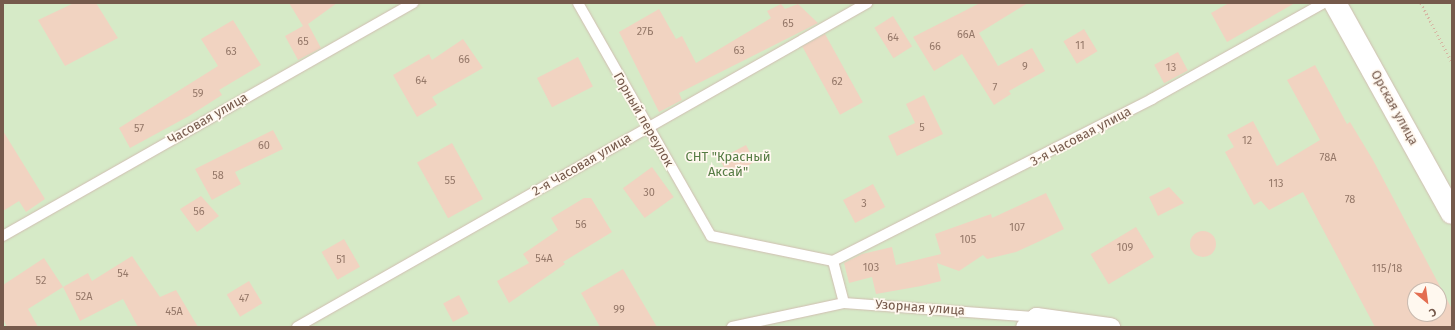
<!DOCTYPE html>
<meta charset="utf-8">
<style>
body{margin:0}
#map{position:relative;width:1455px;height:330px;overflow:hidden;background:#fcf4e9;font-family:"Fira Sans",sans-serif}
div>[style]{position:absolute}
.green>*{inset:0;background:#d6eac7}
.building>*{inset:0;background:#f1d3c1;transform-origin:0 0}
.round{border-radius:50%}
.path>*{height:2.5px;margin-top:-1.25px;transform-origin:0;background:repeating-linear-gradient(90deg,#d6b6a3 0 1px,transparent 0 4px)}
.roads{filter:drop-shadow(0 0 1px #d0beb1) drop-shadow(0 0 1px #d0beb1)}
.lane>*{height:10px;margin:-5px;padding:0 5px;transform-origin:5px;border-radius:5px;background:#fff}
.street>*{height:19px;margin:-9.5px;padding:0 9.5px;transform-origin:9.5px;border-radius:9.5px;background:#fff}
.secondary>*{height:22px;margin:-11px;padding:0 11px;transform-origin:11px;border-radius:11px;background:#fff}
span{translate:-50% -50%;white-space:nowrap;text-align:center;line-height:1.15;-webkit-text-stroke:3.5px #fff8ef;paint-order:stroke}
.number-label{font-size:11px;color:#957869}
.number-label span{-webkit-text-stroke-width:0}
.street-label{font-size:13px;color:#765a4c}
.park-label{font-size:13px;color:#567c44}
.frame{position:absolute;inset:0;border:4px solid #765a4c;pointer-events:none}
.north{position:absolute;left:1407px;top:282px;width:40px;height:40px;box-sizing:border-box;background:#fff8ef;border:1px solid #c8b9ae;border-radius:50%;rotate:151deg;font-size:11px;font-weight:700;line-height:16px;text-align:center;color:#765a4c}
.north::after{content:'';display:block;margin:auto;width:14px;height:18px;background:#e36e51;clip-path:polygon(50% 0,100% 100%,50% 72%,0 100%)}
</style>
<div id="map">
<div class="green">
<div style="clip-path:polygon(evenodd,3px 3px,1452px 3px,1452px 327px,3px 327px,3px 3px,1415px 290px,1439px 290px,1439px 314px,1415px 314px,1415px 290px)"></div>
</div>
<div class="building">
<div style="clip-path:polygon(74px 3px,96px 3px,118px 38px,65px 66px,38px 20px)"></div>
<div style="clip-path:polygon(289px 3px,337px 3px,308px 24px,321px 48px,298px 60px,285px 36px,303px 26px)"></div>
<div style="clip-path:polygon(980px 3px,1028px 3px,979px 33px,998px 66px,1032px 48px,1045px 71px,1009px 91px,1011px 94px,994px 105px,962px 54px,934px 71px,913px 37px)"></div>
<div style="clip-path:polygon(1229px 3px,1295px 3px,1227px 42px,1211px 13px)"></div>
<div style="clip-path:polygon(781px 4px,785px 9px,798px 4px,818px 23px,679px 93px,682px 100px,659px 112px,619px 32px,659px 9px,676px 39px,682px 36px,696px 63px,771px 18px,767px 11px)"></div>
<div style="left:893px;top:16px;width:36px;height:22px;rotate:58deg"></div>
<div style="clip-path:polygon(233px 20px,261px 65px,219px 90px,222px 95px,189px 116px,130px 148px,119px 128px,218px 66px,201px 39px)"></div>
<div style="left:1084px;top:29px;width:26px;height:24px;rotate:59deg"></div>
<div style="left:825px;top:34px;width:78px;height:26px;rotate:61deg"></div>
<div style="clip-path:polygon(463px 39px,483px 68px,432px 97px,437px 105px,417px 117px,393px 75px,429px 54px,432px 60px)"></div>
<div style="left:1178px;top:52px;width:21px;height:27px;rotate:62deg"></div>
<div style="left:578px;top:57px;width:33px;height:46px;rotate:63deg"></div>
<div style="clip-path:polygon(evenodd,1315px 65px,1347px 124px,1350px 122px,1373px 160px,1452px 309px,1452px 327px,1375px 327px,1303px 192px,1269px 210px,1261px 201px,1254px 205px,1225px 152px,1234px 147px,1227px 135px,1253px 121px,1277px 166px,1320px 140px,1287px 80px,1315px 65px,1415px 290px,1439px 290px,1439px 314px,1415px 314px,1415px 290px)"></div>
<div style="clip-path:polygon(924px 95px,943px 134px,897px 156px,888px 136px,915px 123px,906px 104px)"></div>
<div style="clip-path:polygon(273px 130px,283px 149px,235px 172px,241px 184px,212px 200px,195px 169px)"></div>
<div style="clip-path:polygon(3px 131px,45px 199px,26px 212px,19px 201px,3px 211px)"></div>
<div style="left:452px;top:143px;width:64px;height:40px;rotate:61deg"></div>
<div style="left:746px;top:145px;width:19px;height:30px;rotate:62deg"></div>
<div style="left:652px;top:167px;width:37px;height:36px;rotate:54deg"></div>
<div style="left:873px;top:184px;width:26px;height:34px;rotate:62deg"></div>
<div style="clip-path:polygon(1169px 187px,1184px 203px,1158px 216px,1149px 197px)"></div>
<div style="clip-path:polygon(1046px 193px,1064px 229px,1040px 241px,1016px 252px,987px 259px,983px 255px,959px 271px,937px 263px,941px 281px,921px 286px,876px 294px,872px 277px,849px 283px,844px 263px,862px 254px,892px 247px,896px 265px,941px 254px,935px 234px,991px 214px,992px 218px)"></div>
<div style="clip-path:polygon(201px 196px,219px 216px,197px 232px,180px 209px)"></div>
<div style="clip-path:polygon(584px 198px,591px 198px,612px 232px,563px 262px,565px 264px,509px 303px,497px 281px,529px 263px,523px 254px,558px 230px,551px 218px)"></div>
<div style="left:1136px;top:227px;width:35px;height:53px;rotate:59deg"></div>
<div class="round" style="left:1190px;top:231px;width:26px;height:26px"></div>
<div style="left:344px;top:239px;width:32px;height:26px;rotate:60deg"></div>
<div style="clip-path:polygon(132px 256px,160px 297px,176px 290px,198px 327px,138px 327px,123px 299px,80px 321px,63px 287px,88px 273px,92px 281px)"></div>
<div style="clip-path:polygon(44px 258px,63px 287px,28px 309px,38px 327px,7px 327px,3px 319px,3px 285px)"></div>
<div style="clip-path:polygon(623px 269px,657px 327px,600px 327px,581px 293px)"></div>
<div style="left:249px;top:281px;width:26px;height:26px;rotate:59deg"></div>
<div style="left:459px;top:295px;width:21px;height:18px;rotate:62deg"></div>
</div>
<div class="path">
<div style="left:1421px;top:3px;width:67px;rotate:62.3deg"></div>
</div>
<div class="roads">
<div class="lane">
<div style="left:578px;top:3px;width:268px;rotate:60.3deg"></div>
<div style="left:711px;top:236px;width:125px;rotate:11.6deg"></div>
<div style="left:833px;top:261px;width:43px;rotate:75.3deg"></div>
<div style="left:3px;top:236px;width:472px;rotate:-29.6deg"></div>
<div style="left:833px;top:261px;width:358px;rotate:-26.9deg"></div>
<div style="left:1152px;top:99px;width:197px;rotate:-29.2deg"></div>
<div style="left:297px;top:327px;width:656px;rotate:-29.61deg"></div>
<div style="left:732px;top:327px;width:115px;rotate:-12.1deg"></div>
<div style="left:844px;top:303px;width:193px;rotate:4.2deg"></div>
</div>
<div class="street">
<div style="left:1025px;top:327px;width:15px;rotate:-42deg"></div>
<div style="left:1036px;top:317px;width:75px;rotate:7.7deg"></div>
</div>
<div class="secondary">
<div style="left:1335px;top:3px;width:240px;rotate:60.9deg"></div>
</div>
</div>
<div class="number-label">
<span style="left:788px;top:24px">65</span>
<span style="left:645px;top:32px">27Б</span>
<span style="left:966px;top:35px">66А</span>
<span style="left:893px;top:38px">64</span>
<span style="left:303px;top:42px">65</span>
<span style="left:1080px;top:46px">11</span>
<span style="left:935px;top:47px">66</span>
<span style="left:739px;top:51px">63</span>
<span style="left:231px;top:52px">63</span>
<span style="left:464px;top:60px">66</span>
<span style="left:1025px;top:67px">9</span>
<span style="left:1171px;top:68px">13</span>
<span style="left:421px;top:81px">64</span>
<span style="left:837px;top:82px">62</span>
<span style="left:995px;top:88px">7</span>
<span style="left:198px;top:94px">59</span>
<span style="left:922px;top:128px">5</span>
<span style="left:139px;top:129px">57</span>
<span style="left:1247px;top:141px">12</span>
<span style="left:264px;top:146px">60</span>
<span style="left:1328px;top:158px">78А</span>
<span style="left:218px;top:176px">58</span>
<span style="left:450px;top:181px">55</span>
<span style="left:1276px;top:184px">113</span>
<span style="left:649px;top:193px">30</span>
<span style="left:1350px;top:200px">78</span>
<span style="left:864px;top:204px">3</span>
<span style="left:199px;top:212px">56</span>
<span style="left:581px;top:225px">56</span>
<span style="left:1017px;top:228px">107</span>
<span style="left:968px;top:240px">105</span>
<span style="left:1125px;top:248px">109</span>
<span style="left:544px;top:259px">54А</span>
<span style="left:341px;top:260px">51</span>
<span style="left:871px;top:268px">103</span>
<span style="left:1387px;top:269px">115/18</span>
<span style="left:123px;top:274px">54</span>
<span style="left:41px;top:281px">52</span>
<span style="left:84px;top:297px">52А</span>
<span style="left:244px;top:299px">47</span>
<span style="left:619px;top:310px">99</span>
<span style="left:174px;top:312px">45А</span>
</div>
<div class="street-label">
<span style="left:1394px;top:108px;rotate:61deg">Орская улица</span>
<span style="left:208px;top:119px;rotate:-30deg">Часовая улица</span>
<span style="left:643px;top:120px;rotate:60deg">Горный переулок</span>
<span style="left:1081px;top:137px;rotate:-28deg">3-я Часовая улица</span>
<span style="left:582px;top:165px;rotate:-30deg">2-я Часовая улица</span>
<span style="left:920px;top:308px;rotate:4deg">Узорная улица</span>
</div>
<div class="park-label">
<span style="left:728px;top:165px">СНТ "Красный<br>Аксай"</span>
</div>
<div class="frame"></div>
<div class="north">С</div>
</div>
